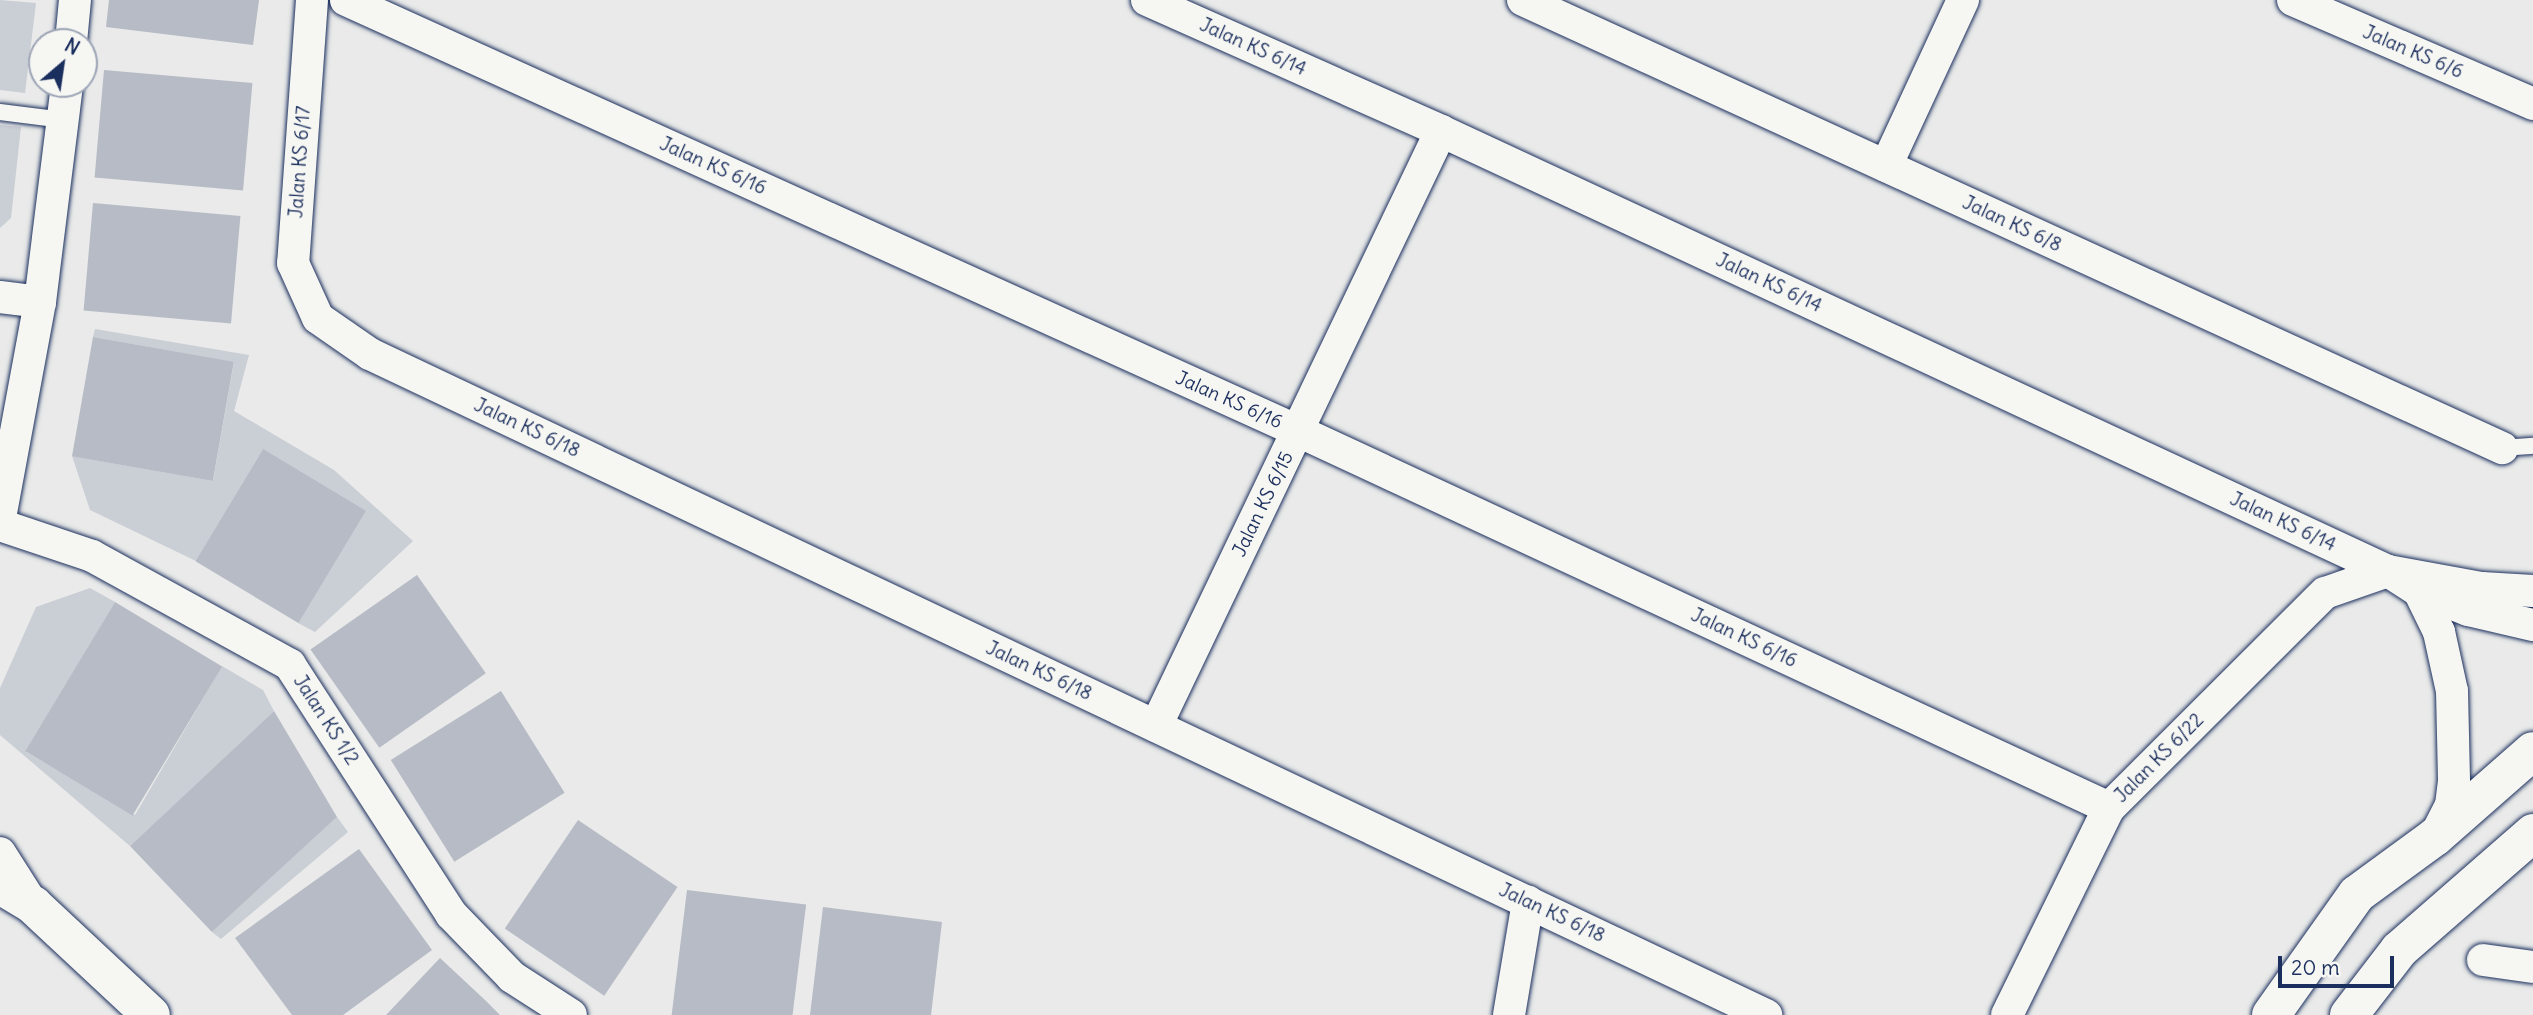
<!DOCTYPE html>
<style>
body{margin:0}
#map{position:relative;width:2533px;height:1015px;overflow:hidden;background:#e9eae9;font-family:Delius,sans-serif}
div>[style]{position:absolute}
.green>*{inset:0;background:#caced5}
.building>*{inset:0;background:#b6bbc6;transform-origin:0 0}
.roads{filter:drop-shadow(0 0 2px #1b2f5e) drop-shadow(0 0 2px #1b2f5e)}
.lane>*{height:16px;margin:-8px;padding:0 8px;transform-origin:8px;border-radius:8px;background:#f6f6f2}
.street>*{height:32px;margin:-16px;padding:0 16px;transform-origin:16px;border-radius:16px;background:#f6f6f2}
.secondary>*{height:38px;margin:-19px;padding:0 19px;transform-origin:19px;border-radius:19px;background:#f6f6f2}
span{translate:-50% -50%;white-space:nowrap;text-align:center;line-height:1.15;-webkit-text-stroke:7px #f6f6f2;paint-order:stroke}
.street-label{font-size:19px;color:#1b2f5e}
.north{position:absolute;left:28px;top:28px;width:70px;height:70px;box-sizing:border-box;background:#f6f6f2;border:2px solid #9ea6b7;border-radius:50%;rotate:29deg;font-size:19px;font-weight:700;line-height:28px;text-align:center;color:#1b2f5e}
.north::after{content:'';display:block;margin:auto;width:24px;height:32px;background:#1b2f5e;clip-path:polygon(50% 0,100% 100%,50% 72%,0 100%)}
.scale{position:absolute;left:2278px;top:956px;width:116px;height:32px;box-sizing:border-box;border:4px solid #1b2f5e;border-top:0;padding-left:9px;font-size:21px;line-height:24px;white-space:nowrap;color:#1b2f5e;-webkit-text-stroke:5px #f6f6f2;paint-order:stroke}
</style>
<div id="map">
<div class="green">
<div style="clip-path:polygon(0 0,36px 3px,25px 93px,0 90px)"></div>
<div style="clip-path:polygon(0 125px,21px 127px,11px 218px,0 228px)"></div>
<div style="clip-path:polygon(95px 329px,249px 355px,234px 411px,334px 470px,413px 541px,315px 632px,298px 623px,263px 449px,196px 561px,90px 510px,72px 456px,213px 481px,234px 362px,93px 337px)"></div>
<div style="clip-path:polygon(90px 588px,115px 602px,26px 752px,135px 815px,222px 666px,263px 690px,274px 711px,130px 846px,0 735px,0 688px,36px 607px)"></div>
<div style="clip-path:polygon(337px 817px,348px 832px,221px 939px,212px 932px)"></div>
</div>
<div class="building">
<div style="clip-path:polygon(109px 0,259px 0,253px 45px,106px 27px)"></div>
<div style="left:104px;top:70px;width:149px;height:108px;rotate:5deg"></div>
<div style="left:93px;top:203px;width:148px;height:108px;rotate:5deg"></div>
<div style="left:93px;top:337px;width:143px;height:121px;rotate:10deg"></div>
<div style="left:263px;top:449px;width:120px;height:131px;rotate:31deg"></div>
<div style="left:417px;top:575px;width:120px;height:130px;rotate:55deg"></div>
<div style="left:115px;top:602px;width:125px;height:174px;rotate:31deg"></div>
<div style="left:501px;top:691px;width:120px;height:130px;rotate:58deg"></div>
<div style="clip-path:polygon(274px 711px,337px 817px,212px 932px,130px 846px)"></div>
<div style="left:578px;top:820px;width:120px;height:131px;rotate:34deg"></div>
<div style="clip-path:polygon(359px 849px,432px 950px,343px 1015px,292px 1015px,235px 938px)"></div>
<div style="left:687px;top:890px;width:120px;height:126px;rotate:7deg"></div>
<div style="clip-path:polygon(823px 907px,942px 922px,931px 1015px,810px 1015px)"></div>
<div style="clip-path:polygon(440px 958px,485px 1000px,500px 1015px,386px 1015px)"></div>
</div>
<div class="roads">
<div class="lane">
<div style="left:0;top:112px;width:64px;rotate:7.2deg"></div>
<div style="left:2502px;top:448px;width:31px;rotate:-4deg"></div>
</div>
<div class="street">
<div style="left:312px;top:0;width:264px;rotate:94.1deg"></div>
<div style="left:293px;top:263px;width:60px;rotate:65.6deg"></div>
<div style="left:318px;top:318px;width:63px;rotate:34.7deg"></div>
<div style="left:370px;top:354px;width:1545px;rotate:25.34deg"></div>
<div style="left:346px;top:0;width:1045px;rotate:24.36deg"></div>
<div style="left:1298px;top:431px;width:894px;rotate:24.93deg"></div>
<div style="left:1147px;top:0;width:322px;rotate:24deg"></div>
<div style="left:1441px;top:131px;width:1044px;rotate:24.92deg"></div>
<div style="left:2388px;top:571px;width:37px;rotate:33deg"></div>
<div style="left:2419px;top:591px;width:53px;rotate:21.2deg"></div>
<div style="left:2468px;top:610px;width:67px;rotate:13deg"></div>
<div style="left:1523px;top:0;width:1077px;rotate:24.59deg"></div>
<div style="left:2293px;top:0;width:262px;rotate:23.4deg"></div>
<div style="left:71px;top:42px;width:42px;rotate:-84.6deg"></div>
<div style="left:1886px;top:166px;width:183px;rotate:-65.1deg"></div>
<div style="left:0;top:297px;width:40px;rotate:7.1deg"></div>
<div style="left:0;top:518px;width:220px;rotate:-79.5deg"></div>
<div style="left:40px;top:302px;width:220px;rotate:-82.9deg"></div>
<div style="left:0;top:525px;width:97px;rotate:18.6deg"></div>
<div style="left:92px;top:556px;width:226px;rotate:28.8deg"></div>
<div style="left:290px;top:665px;width:297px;rotate:57.1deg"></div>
<div style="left:451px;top:914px;width:88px;rotate:45.9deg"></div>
<div style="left:512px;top:977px;width:70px;rotate:32.8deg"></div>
<div style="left:2419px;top:591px;width:46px;rotate:64deg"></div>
<div style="left:2439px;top:632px;width:60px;rotate:77.6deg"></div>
<div style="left:2452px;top:691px;width:90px;rotate:88.7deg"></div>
<div style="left:2454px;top:781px;width:24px;rotate:97deg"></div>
<div style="left:2451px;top:805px;width:34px;rotate:117deg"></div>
<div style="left:1156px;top:726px;width:660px;rotate:-64.41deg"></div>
<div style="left:0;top:853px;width:62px;rotate:57.6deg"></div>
<div style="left:2483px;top:960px;width:50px;rotate:8deg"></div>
<div style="left:1509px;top:1015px;width:115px;rotate:-80.5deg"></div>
<div style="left:2007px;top:1015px;width:231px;rotate:-63.8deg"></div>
<div style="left:2109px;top:808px;width:305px;rotate:-44.9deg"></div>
<div style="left:2325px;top:593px;width:67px;rotate:-19.2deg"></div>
<div style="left:2388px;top:571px;width:96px;rotate:10.3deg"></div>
<div style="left:2482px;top:588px;width:51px;rotate:3.4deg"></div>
</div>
<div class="secondary">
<div style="left:0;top:885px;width:39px;rotate:31deg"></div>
<div style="left:33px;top:905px;width:161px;rotate:43deg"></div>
<div style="left:2271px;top:1015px;width:148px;rotate:-54.6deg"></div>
<div style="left:2357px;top:894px;width:97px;rotate:-36.2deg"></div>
<div style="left:2435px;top:837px;width:130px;rotate:-41.3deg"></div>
<div style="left:2349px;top:1015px;width:82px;rotate:-52.4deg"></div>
<div style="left:2399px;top:950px;width:178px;rotate:-41.1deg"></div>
</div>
</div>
<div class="street-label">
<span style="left:1253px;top:47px;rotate:24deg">Jalan KS 6/14</span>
<span style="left:2413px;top:52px;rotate:23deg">Jalan KS 6/6</span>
<span style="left:300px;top:162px;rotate:-86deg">Jalan KS 6/17</span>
<span style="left:713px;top:166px;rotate:24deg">Jalan KS 6/16</span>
<span style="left:2012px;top:224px;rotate:25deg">Jalan KS 6/8</span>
<span style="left:1769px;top:283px;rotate:25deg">Jalan KS 6/14</span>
<span style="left:1229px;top:400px;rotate:24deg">Jalan KS 6/16</span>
<span style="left:527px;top:428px;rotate:25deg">Jalan KS 6/18</span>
<span style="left:1263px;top:504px;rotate:-64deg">Jalan KS 6/15</span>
<span style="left:2283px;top:522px;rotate:25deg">Jalan KS 6/14</span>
<span style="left:1744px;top:638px;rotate:25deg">Jalan KS 6/16</span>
<span style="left:1039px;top:671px;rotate:25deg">Jalan KS 6/18</span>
<span style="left:326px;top:720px;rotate:57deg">Jalan KS 1/2</span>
<span style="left:2159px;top:758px;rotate:-45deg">Jalan KS 6/22</span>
<span style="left:1552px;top:913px;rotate:25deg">Jalan KS 6/18</span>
</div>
<div class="north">N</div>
<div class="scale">20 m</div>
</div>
